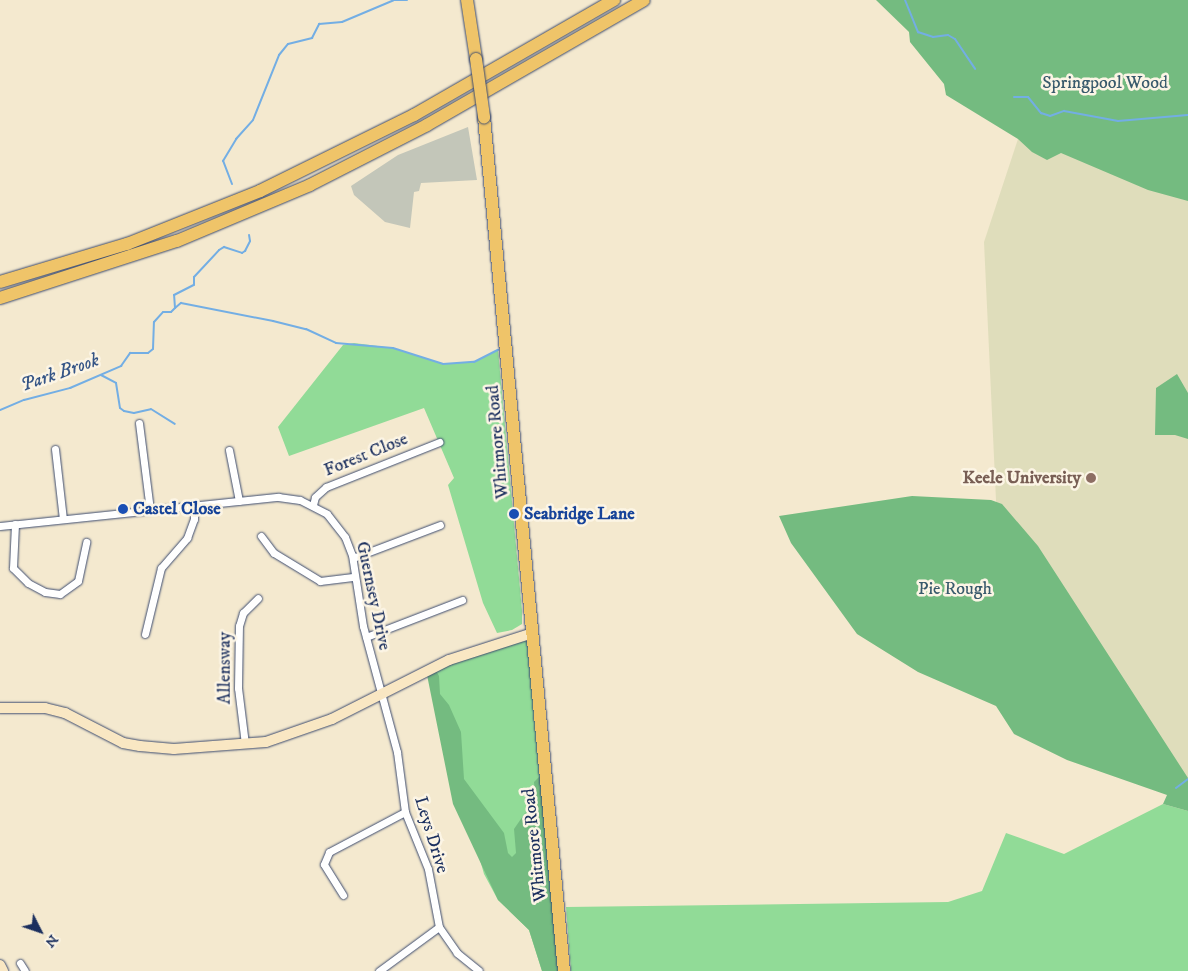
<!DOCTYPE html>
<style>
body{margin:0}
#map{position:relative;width:1188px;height:971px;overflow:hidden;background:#f4e9cf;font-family:"IM FELL DW Pica",serif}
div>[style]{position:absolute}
.built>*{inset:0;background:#dfddbb}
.industrial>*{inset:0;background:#c3c6b9}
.green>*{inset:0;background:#91db97}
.forest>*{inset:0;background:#74bb80}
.stream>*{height:2px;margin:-1px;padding:0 1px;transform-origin:1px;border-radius:1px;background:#73aee4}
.roads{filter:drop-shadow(0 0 1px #3c4b6f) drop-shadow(0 0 1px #3c4b6f)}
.street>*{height:7px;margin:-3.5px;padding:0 3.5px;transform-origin:3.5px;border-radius:3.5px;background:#fff}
.secondary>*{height:10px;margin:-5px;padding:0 5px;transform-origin:5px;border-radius:5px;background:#f9e7c3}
.highway>*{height:12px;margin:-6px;padding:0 6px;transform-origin:6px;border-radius:6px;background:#efc469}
.bridges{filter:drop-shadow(0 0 1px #3c4b6f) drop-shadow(0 0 1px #3c4b6f)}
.highway-bridge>*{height:12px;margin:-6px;padding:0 6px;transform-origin:6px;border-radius:6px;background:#efc469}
.dots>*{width:14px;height:14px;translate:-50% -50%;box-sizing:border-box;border:2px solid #fcf5e5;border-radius:50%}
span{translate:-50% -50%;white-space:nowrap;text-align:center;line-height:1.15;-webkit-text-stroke:5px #fcf5e5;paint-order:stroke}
.park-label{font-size:18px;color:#385a6c}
.street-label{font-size:18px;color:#1b2f5e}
.education-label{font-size:18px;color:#785e54;font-weight:700}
.right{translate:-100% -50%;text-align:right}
.transit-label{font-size:18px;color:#164399;font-weight:700}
.left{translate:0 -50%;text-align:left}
.water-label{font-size:19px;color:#355586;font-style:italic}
.north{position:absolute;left:15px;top:906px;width:50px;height:50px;-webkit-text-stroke:4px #fcf5e5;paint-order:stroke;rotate:131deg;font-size:14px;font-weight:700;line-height:20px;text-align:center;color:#1b2f5e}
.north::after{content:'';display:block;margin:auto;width:18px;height:22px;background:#1b2f5e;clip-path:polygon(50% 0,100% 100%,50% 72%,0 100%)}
</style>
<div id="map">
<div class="built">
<div style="clip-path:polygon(1188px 133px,1188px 794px,1006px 715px,984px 242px,1018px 139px)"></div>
</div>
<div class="industrial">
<div style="clip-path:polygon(468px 127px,477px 180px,421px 183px,419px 191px,414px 192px,410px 228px,385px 222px,354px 195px,351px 186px,398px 155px)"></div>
</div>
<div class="green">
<div style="clip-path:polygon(354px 343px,393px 348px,443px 364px,474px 362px,498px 350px,522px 610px,522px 624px,512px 630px,497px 633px,483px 603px,448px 485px,454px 478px,424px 408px,289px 456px,278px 427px,343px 345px)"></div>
<div style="clip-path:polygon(533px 633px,539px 712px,542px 971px,529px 930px,498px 900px,484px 874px,426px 670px)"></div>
<div style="clip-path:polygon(1163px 804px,1188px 811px,1188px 971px,571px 971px,566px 907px,948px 902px,982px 891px,1006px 833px,1064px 854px)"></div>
</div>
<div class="forest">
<div style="clip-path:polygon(876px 0,1188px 0,1188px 201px,1148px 190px,1061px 153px,1047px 160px,1032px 152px,1018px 139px,946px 95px,944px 84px,910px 42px,909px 32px)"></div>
<div style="clip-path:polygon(1177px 374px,1188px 393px,1188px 439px,1175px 435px,1155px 435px,1156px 388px)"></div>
<div style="clip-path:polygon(912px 496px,991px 500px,1002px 504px,1038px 546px,1188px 778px,1188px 811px,1163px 804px,1167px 795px,1067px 760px,1014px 734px,996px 706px,918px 672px,857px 634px,791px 543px,779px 516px)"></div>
<div style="clip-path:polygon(434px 667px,439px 676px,440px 694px,449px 705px,461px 732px,464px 779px,504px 833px,508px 853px,512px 857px,516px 853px,514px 829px,525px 813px,536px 806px,534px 782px,542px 774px,561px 971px,542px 971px,529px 930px,498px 900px,453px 804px,426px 670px)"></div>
</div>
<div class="stream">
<div style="left:905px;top:0;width:35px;rotate:68deg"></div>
<div style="left:918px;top:32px;width:16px;rotate:18deg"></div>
<div style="left:933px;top:37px;width:15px;rotate:-8deg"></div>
<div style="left:948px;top:35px;width:8px;rotate:30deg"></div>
<div style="left:955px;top:39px;width:36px;rotate:56deg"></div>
<div style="left:1014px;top:97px;width:14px"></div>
<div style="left:1028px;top:97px;width:21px;rotate:51deg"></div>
<div style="left:1041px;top:113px;width:9px;rotate:18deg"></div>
<div style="left:1050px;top:116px;width:15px;rotate:-20deg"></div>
<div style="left:1064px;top:111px;width:55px;rotate:10.5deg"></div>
<div style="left:1118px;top:121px;width:70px;rotate:-4.9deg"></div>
<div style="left:232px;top:184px;width:25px;rotate:-111deg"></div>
<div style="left:223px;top:161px;width:26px;rotate:-59deg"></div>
<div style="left:236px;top:139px;width:25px;rotate:-48deg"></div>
<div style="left:253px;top:120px;width:70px;rotate:-68.2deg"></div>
<div style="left:279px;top:55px;width:14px;rotate:-51deg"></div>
<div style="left:288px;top:44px;width:25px;rotate:-14deg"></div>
<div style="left:312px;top:38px;width:16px;rotate:-63deg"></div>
<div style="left:319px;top:24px;width:23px;rotate:-5deg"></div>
<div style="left:342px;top:22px;width:56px;rotate:-22.9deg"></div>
<div style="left:394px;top:0;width:13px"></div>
<div style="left:175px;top:308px;width:8px;rotate:-40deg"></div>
<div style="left:181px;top:303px;width:94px;rotate:11.1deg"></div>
<div style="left:273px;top:321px;width:34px;rotate:14deg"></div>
<div style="left:306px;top:329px;width:33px;rotate:25deg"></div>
<div style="left:336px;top:343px;width:57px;rotate:5deg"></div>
<div style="left:393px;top:348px;width:52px;rotate:17.7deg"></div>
<div style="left:443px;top:364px;width:31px;rotate:-4deg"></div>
<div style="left:474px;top:362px;width:27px;rotate:-27deg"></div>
<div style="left:101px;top:375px;width:17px;rotate:28deg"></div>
<div style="left:116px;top:383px;width:25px;rotate:81deg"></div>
<div style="left:120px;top:408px;width:5px;rotate:37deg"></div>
<div style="left:124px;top:411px;width:10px;rotate:11deg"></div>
<div style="left:134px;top:413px;width:17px;rotate:-13deg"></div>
<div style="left:151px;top:409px;width:28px;rotate:32deg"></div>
<div style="left:0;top:410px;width:26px;rotate:-23deg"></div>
<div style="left:24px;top:400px;width:48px;rotate:-14.6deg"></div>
<div style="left:70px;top:388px;width:56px;rotate:-23.3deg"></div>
<div style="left:121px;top:366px;width:16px;rotate:-55deg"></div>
<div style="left:130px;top:353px;width:18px"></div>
<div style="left:148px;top:353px;width:6px;rotate:-39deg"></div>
<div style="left:153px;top:349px;width:27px;rotate:-88deg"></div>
<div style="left:154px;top:322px;width:13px;rotate:-48deg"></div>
<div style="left:163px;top:312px;width:8px"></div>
<div style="left:171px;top:312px;width:6px;rotate:-45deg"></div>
<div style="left:175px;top:308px;width:13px;rotate:-94deg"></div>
<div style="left:174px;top:295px;width:22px;rotate:-27deg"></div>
<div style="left:194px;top:285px;width:8px;rotate:-90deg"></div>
<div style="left:194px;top:277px;width:37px;rotate:-47deg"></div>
<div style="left:219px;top:250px;width:6px;rotate:-31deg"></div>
<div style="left:224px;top:247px;width:19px;rotate:18deg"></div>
<div style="left:242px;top:253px;width:4px;rotate:-34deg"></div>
<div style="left:245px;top:251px;width:11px;rotate:-63deg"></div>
<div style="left:250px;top:241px;width:6px;rotate:-99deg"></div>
<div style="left:1176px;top:788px;width:15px;rotate:-37deg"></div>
</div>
<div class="roads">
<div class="street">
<div style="left:139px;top:423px;width:88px;rotate:82.8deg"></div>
<div style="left:55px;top:449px;width:70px;rotate:83.5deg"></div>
<div style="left:229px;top:450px;width:52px;rotate:78.9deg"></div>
<div style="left:313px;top:505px;width:8px;rotate:-76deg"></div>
<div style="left:315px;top:497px;width:15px;rotate:-42deg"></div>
<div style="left:326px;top:487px;width:122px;rotate:-21.7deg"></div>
<div style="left:15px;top:524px;width:44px;rotate:92.6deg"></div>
<div style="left:13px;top:568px;width:21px;rotate:45deg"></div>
<div style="left:28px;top:583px;width:19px;rotate:28deg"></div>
<div style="left:45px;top:592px;width:15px;rotate:8deg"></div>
<div style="left:60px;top:594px;width:22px;rotate:-36deg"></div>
<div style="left:78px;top:581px;width:40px;rotate:-78deg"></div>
<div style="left:0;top:526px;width:280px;rotate:-6deg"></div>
<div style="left:278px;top:497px;width:22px;rotate:8deg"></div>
<div style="left:300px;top:500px;width:30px;rotate:27deg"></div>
<div style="left:327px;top:514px;width:29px;rotate:52deg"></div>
<div style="left:345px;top:537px;width:19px;rotate:69deg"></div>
<div style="left:352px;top:555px;width:72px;rotate:81.2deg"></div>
<div style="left:363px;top:626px;width:131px;rotate:74.9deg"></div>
<div style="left:397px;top:752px;width:61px;rotate:82.4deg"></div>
<div style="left:405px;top:812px;width:61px;rotate:68deg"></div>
<div style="left:428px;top:869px;width:59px;rotate:79.3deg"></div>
<div style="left:439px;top:927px;width:32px;rotate:55deg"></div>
<div style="left:457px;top:953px;width:28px;rotate:39deg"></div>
<div style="left:261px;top:536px;width:21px;rotate:53deg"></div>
<div style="left:274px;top:553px;width:54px;rotate:31.3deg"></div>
<div style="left:320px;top:581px;width:35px;rotate:-7deg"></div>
<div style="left:353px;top:558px;width:93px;rotate:-20.8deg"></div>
<div style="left:145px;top:634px;width:68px;rotate:-76.4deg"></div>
<div style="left:161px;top:568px;width:40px;rotate:-49deg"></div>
<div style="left:187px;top:538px;width:20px;rotate:-70deg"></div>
<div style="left:194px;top:519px;width:13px;rotate:-90deg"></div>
<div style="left:366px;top:637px;width:103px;rotate:-21.1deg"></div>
<div style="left:245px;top:744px;width:56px;rotate:-97.1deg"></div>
<div style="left:238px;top:688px;width:62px;rotate:-89.1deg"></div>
<div style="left:239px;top:626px;width:14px;rotate:-73deg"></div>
<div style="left:243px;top:613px;width:21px;rotate:-45deg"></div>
<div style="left:343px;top:895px;width:36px;rotate:-122deg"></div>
<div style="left:324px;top:864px;width:13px;rotate:-67deg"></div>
<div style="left:329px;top:852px;width:86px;rotate:-27.8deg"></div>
<div style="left:20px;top:963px;width:9px;rotate:58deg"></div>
<div style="left:379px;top:971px;width:74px;rotate:-36.3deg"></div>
</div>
<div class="secondary">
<div style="left:0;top:708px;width:45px"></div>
<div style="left:45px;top:708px;width:21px;rotate:14deg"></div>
<div style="left:65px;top:713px;width:65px;rotate:27.3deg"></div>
<div style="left:123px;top:743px;width:17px;rotate:10deg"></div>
<div style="left:140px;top:746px;width:34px;rotate:5deg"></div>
<div style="left:174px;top:749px;width:92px;rotate:-4.4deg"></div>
<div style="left:266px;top:742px;width:70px;rotate:-19.2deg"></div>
<div style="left:332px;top:719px;width:131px;rotate:-26.8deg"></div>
<div style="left:449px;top:660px;width:88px;rotate:-17.8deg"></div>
<div style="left:0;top:965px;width:7px;rotate:63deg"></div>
</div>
<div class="highway">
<div style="left:467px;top:0;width:60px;rotate:81.3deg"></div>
<div style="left:484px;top:117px;width:858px;rotate:84.65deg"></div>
<div style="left:0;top:282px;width:133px;rotate:-16.7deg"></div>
<div style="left:127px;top:244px;width:143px;rotate:-21.7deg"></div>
<div style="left:260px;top:191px;width:172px;rotate:-26.3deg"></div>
<div style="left:414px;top:115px;width:231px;rotate:-29.9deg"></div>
<div style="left:0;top:298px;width:186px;rotate:-17.9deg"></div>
<div style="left:177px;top:241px;width:144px;rotate:-22.8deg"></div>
<div style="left:310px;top:185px;width:131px;rotate:-27.1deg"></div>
<div style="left:427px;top:125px;width:250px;rotate:-29.9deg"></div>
</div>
</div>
<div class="bridges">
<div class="highway-bridge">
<div style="left:476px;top:59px;width:59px;rotate:82.1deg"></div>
</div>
</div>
<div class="dots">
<div style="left:1091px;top:478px;background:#8d6e63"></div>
<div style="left:123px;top:509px;background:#1a4fb4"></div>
<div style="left:514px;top:514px;background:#1a4fb4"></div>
</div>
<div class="park-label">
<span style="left:1105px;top:83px">Springpool Wood</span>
<span style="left:955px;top:589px">Pie Rough</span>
</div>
<div class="street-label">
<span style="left:498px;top:442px;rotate:-95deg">Whitmore Road</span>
<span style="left:366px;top:455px;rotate:-22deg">Forest Close</span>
<span style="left:373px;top:596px;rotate:78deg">Guernsey Drive</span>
<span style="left:225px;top:668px;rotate:-90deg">Allensway</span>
<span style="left:431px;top:835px;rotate:73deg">Leys Drive</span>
<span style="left:535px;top:845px;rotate:-96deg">Whitmore Road</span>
</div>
<div class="education-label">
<span class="right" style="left:1081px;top:478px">Keele University</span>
</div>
<div class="transit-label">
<span class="left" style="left:133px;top:509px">Castel Close</span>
<span class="left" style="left:524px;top:514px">Seabridge Lane</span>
</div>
<div class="water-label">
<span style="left:60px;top:373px;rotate:-19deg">Park Brook</span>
</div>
<div class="north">N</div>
</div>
